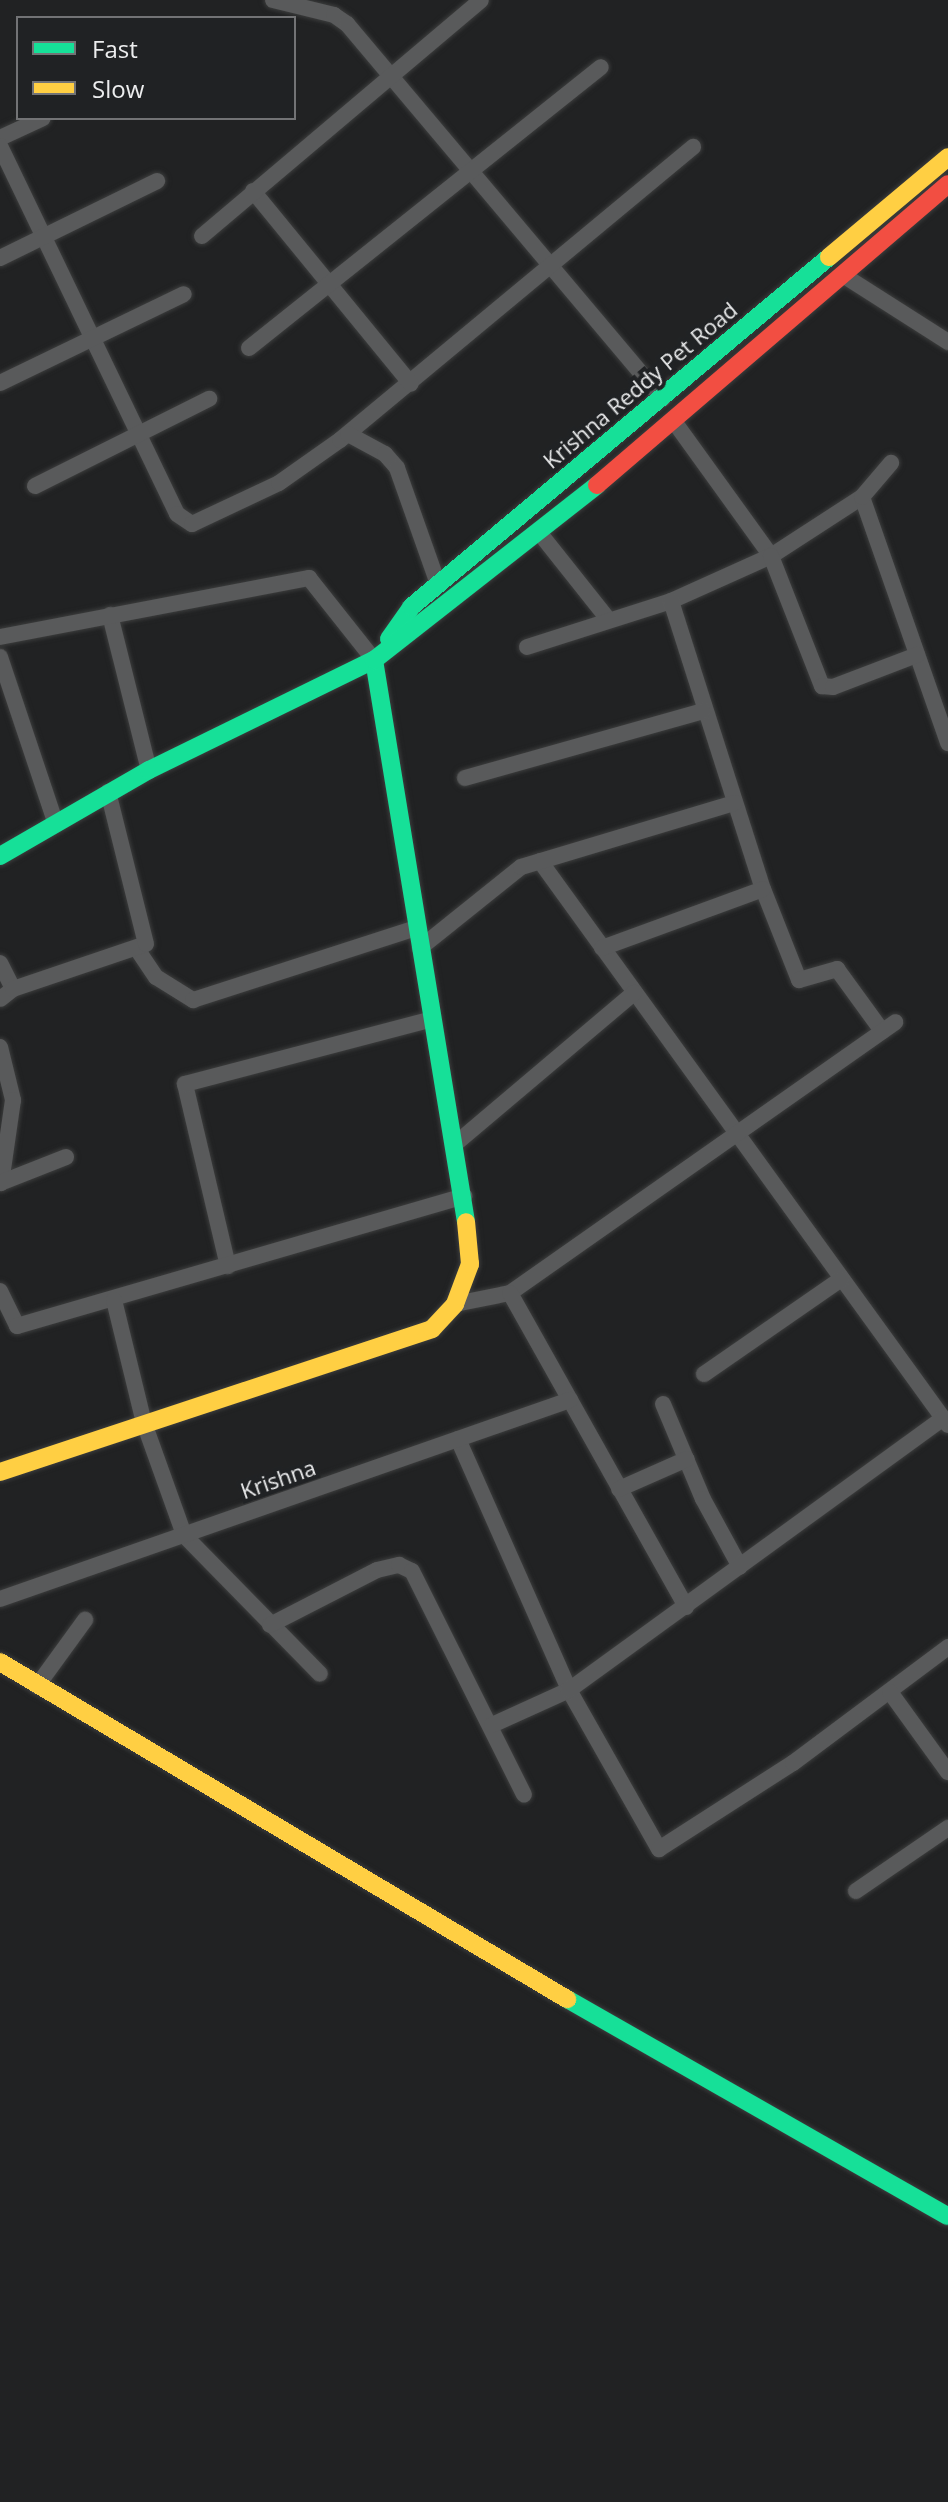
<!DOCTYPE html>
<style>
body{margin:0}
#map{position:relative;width:948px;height:2502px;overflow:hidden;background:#212223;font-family:"Open Sans",sans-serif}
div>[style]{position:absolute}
.roads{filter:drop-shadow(0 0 2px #3c3d3d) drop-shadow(0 0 2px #3c3d3d)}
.street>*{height:16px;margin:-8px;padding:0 8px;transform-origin:8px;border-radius:8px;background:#595a5b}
.fast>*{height:18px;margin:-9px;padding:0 9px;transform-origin:9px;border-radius:9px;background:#16e098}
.slow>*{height:18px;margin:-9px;padding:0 9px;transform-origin:9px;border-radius:9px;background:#ffcf43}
.jam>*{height:18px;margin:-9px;padding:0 9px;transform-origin:9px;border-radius:9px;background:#f24e42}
span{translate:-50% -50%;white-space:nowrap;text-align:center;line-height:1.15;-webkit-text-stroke:8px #202224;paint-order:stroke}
.street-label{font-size:22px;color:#ecedee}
.legend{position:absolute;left:16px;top:16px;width:280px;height:104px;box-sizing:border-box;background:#202224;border:2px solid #727375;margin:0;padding:10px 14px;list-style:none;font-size:24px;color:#ecedee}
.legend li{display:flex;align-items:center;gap:16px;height:40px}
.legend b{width:40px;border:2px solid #727375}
</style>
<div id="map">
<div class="roads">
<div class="street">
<div style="left:273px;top:0;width:63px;rotate:13.8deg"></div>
<div style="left:334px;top:15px;width:16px;rotate:35deg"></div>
<div style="left:347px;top:24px;width:490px;rotate:49.9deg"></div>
<div style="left:0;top:138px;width:47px;rotate:-24.9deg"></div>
<div style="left:0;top:146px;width:408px;rotate:64.3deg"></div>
<div style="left:177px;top:514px;width:18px;rotate:34deg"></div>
<div style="left:192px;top:524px;width:96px;rotate:-25.2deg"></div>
<div style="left:279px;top:483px;width:75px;rotate:-35.2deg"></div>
<div style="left:340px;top:440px;width:459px;rotate:-39.7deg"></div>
<div style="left:253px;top:191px;width:249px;rotate:50.7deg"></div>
<div style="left:202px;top:236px;width:365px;rotate:-40.2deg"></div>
<div style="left:0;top:258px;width:175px;rotate:-26.1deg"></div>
<div style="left:843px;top:275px;width:125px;rotate:32.5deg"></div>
<div style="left:249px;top:348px;width:450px;rotate:-38.6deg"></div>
<div style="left:0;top:383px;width:204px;rotate:-25.8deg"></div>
<div style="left:673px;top:420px;width:168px;rotate:54.2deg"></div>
<div style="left:771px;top:556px;width:108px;rotate:-33deg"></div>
<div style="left:862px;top:497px;width:261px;rotate:70.7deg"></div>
<div style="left:348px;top:434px;width:42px;rotate:28.4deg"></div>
<div style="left:385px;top:454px;width:18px;rotate:49deg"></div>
<div style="left:397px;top:468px;width:123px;rotate:70.5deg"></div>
<div style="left:35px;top:486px;width:195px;rotate:-26.6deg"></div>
<div style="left:862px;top:497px;width:45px;rotate:-49.5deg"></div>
<div style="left:538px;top:531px;width:112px;rotate:51.5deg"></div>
<div style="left:671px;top:601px;width:110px;rotate:-24.2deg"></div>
<div style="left:771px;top:556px;width:140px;rotate:68.6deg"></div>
<div style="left:822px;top:686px;width:11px;rotate:5deg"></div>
<div style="left:833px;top:687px;width:90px;rotate:-20.9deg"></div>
<div style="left:110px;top:615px;width:160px;rotate:75.9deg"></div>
<div style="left:0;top:637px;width:315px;rotate:-10.8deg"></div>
<div style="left:309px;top:578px;width:105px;rotate:51.6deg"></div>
<div style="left:527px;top:647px;width:151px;rotate:-17.7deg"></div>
<div style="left:671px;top:601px;width:302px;rotate:72.3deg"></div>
<div style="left:763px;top:889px;width:98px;rotate:68.4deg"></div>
<div style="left:799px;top:980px;width:40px;rotate:-16deg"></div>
<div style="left:837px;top:969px;width:77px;rotate:54deg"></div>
<div style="left:0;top:657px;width:173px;rotate:71.5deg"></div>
<div style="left:465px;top:778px;width:247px;rotate:-15.7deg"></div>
<div style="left:540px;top:861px;width:696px;rotate:54.12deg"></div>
<div style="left:420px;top:948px;width:129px;rotate:-38.7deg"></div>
<div style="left:521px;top:867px;width:223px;rotate:-16.7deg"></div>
<div style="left:602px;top:948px;width:171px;rotate:-20.1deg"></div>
<div style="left:137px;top:949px;width:34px;rotate:56deg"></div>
<div style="left:156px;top:977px;width:44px;rotate:31.9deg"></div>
<div style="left:193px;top:1000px;width:234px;rotate:-17.9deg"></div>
<div style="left:0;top:963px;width:29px;rotate:63deg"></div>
<div style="left:13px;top:989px;width:16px;rotate:142deg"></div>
<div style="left:13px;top:989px;width:140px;rotate:-18.7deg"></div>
<div style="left:146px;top:944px;width:157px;rotate:-104deg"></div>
<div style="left:0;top:1047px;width:55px;rotate:76.2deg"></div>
<div style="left:13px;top:1100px;width:84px;rotate:98.2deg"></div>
<div style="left:454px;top:1145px;width:236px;rotate:-40.2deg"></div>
<div style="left:0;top:1183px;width:71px;rotate:-21.5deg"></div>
<div style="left:228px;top:1266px;width:187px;rotate:-103.3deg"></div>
<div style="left:185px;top:1084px;width:256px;rotate:-14.7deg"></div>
<div style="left:0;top:1291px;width:39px;rotate:64deg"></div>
<div style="left:17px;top:1326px;width:466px;rotate:-16.2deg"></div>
<div style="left:510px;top:1293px;width:471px;rotate:-35.1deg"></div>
<div style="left:114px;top:1300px;width:127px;rotate:76.3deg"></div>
<div style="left:144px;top:1423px;width:119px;rotate:70.3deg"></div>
<div style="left:184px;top:1535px;width:194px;rotate:45.6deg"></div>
<div style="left:455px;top:1304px;width:56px;rotate:-11.3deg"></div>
<div style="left:510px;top:1293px;width:360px;rotate:60.7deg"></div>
<div style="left:704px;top:1374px;width:167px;rotate:-34.7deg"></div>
<div style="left:663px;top:1404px;width:103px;rotate:67.2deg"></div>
<div style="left:703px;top:1499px;width:77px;rotate:61.4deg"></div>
<div style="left:458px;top:1439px;width:274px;rotate:66.1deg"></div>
<div style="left:569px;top:1690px;width:183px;rotate:60.5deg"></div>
<div style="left:659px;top:1849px;width:159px;rotate:-32.7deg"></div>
<div style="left:793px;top:1763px;width:194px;rotate:-36.8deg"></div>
<div style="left:619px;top:1489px;width:74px;rotate:-23.8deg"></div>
<div style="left:0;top:1599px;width:604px;rotate:-19.25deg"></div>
<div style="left:270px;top:1625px;width:120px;rotate:-27.2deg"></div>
<div style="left:377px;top:1570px;width:23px;rotate:-13deg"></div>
<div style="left:399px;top:1565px;width:14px;rotate:25deg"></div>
<div style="left:412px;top:1571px;width:250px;rotate:63.4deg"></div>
<div style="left:37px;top:1686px;width:82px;rotate:-54deg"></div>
<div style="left:890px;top:1692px;width:99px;rotate:54.1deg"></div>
<div style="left:492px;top:1725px;width:85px;rotate:-24.4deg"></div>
<div style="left:569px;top:1690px;width:462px;rotate:-36deg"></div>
<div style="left:856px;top:1891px;width:112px;rotate:-34.4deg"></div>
</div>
<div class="fast">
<div style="left:389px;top:639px;width:39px;rotate:-55deg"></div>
<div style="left:411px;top:607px;width:545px;rotate:-39.94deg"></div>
<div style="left:374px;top:660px;width:569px;rotate:80.7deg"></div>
<div style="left:0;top:856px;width:172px;rotate:-30deg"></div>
<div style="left:149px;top:770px;width:250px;rotate:-26.1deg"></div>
<div style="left:374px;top:660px;width:283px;rotate:-38.1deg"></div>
<div style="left:567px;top:1999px;width:438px;rotate:29.7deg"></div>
</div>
<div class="slow">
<div style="left:829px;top:257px;width:155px;rotate:-40deg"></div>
<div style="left:0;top:1472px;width:455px;rotate:-18.3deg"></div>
<div style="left:432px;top:1329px;width:34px;rotate:-47deg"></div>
<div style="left:455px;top:1304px;width:43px;rotate:-69.4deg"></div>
<div style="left:470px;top:1264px;width:42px;rotate:-95.4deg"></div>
<div style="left:0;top:1662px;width:660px;rotate:30.73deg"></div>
</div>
<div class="jam">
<div style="left:597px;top:485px;width:462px;rotate:-40.6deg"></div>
</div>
</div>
<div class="street-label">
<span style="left:640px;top:385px;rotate:-40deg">Krishna Reddy Pet Road</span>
<span style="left:278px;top:1479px;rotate:-19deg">Krishna</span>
</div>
<ul class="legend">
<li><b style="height:10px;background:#16e098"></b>Fast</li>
<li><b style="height:10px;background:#ffcf43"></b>Slow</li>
</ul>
</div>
